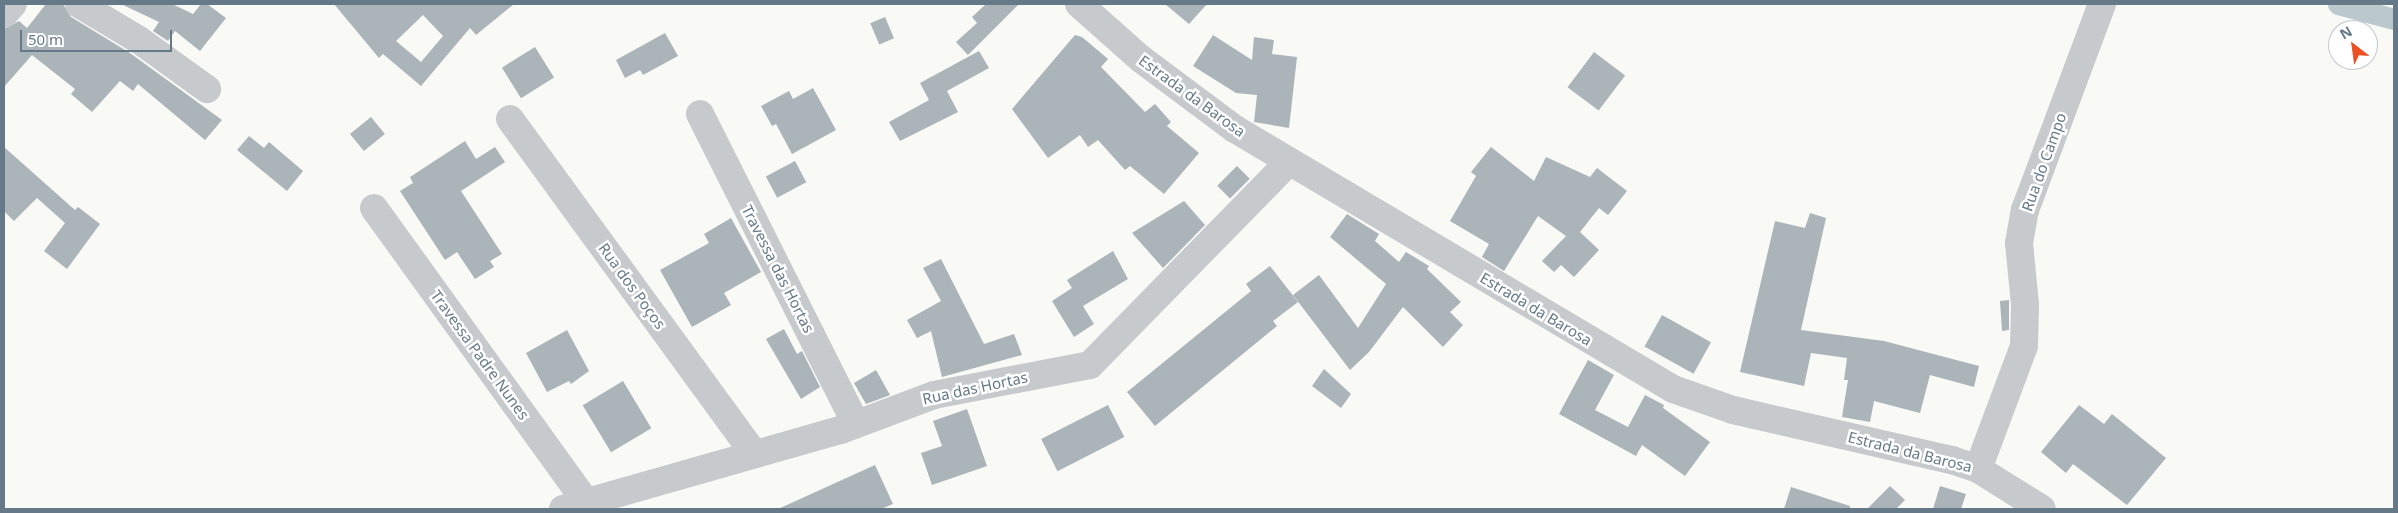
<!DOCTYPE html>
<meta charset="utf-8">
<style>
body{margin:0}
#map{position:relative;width:2398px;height:513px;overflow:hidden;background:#f9f9f6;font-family:"Noto Sans",sans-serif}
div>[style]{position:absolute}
.canal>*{height:21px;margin:-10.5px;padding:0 10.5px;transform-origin:10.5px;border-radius:10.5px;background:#bcc9cc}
.building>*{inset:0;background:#aab4b9;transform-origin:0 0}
.minor>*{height:28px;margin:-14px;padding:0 14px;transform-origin:14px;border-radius:14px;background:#c6cacd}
span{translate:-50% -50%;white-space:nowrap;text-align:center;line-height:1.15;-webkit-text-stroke:5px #fff;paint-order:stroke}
.street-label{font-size:15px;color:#667988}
.frame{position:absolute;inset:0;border:5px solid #667988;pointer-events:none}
.north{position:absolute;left:2328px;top:20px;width:50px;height:50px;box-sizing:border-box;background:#fff;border:1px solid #c2c9cf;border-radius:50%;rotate:330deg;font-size:14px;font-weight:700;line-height:20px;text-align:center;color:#667988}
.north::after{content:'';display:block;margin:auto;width:18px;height:22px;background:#eb5123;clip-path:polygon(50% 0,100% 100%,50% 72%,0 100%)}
.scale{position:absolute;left:20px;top:30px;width:152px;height:22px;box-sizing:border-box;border:2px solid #667988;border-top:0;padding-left:6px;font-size:15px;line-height:18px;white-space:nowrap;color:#667988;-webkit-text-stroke:4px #fff;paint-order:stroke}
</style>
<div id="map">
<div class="canal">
<div style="left:2338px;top:4px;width:58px;rotate:15deg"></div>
</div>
<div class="building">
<div style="clip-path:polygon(46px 4px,63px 4px,71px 17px,130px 53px,222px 120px,205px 140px,138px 84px,133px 91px,120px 81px,92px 112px,71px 94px,75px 89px,32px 55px,4px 87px,4px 29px,19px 21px,27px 28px)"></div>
<div style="clip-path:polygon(121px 4px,172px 4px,193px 14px,201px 4px,207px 4px,226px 18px,200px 51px,175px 31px,168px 41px,153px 31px,159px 22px)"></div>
<div style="clip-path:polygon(evenodd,334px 4px,514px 4px,476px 35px,470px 28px,421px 86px,383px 54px,379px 58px,334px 4px,423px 15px,443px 36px,421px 62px,396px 41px,423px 15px)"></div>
<div style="clip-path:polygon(986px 4px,1019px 4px,968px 55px,956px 42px,977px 23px,972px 17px)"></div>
<div style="clip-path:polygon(1165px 4px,1207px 4px,1189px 24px)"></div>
<div style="left:885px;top:17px;width:23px;height:16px;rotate:67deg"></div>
<div style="clip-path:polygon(665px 33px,678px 56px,643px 75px,640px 70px,625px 78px,616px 60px)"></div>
<div style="clip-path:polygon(1075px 35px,1082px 37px,1108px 59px,1101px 67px,1145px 112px,1155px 104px,1171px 122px,1167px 126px,1199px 153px,1164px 194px,1130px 166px,1125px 170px,1098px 140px,1088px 147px,1080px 135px,1048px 158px,1012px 109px)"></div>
<div style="clip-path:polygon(1213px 35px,1252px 60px,1254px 37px,1274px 40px,1272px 54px,1297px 57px,1289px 128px,1254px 122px,1257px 95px,1236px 93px,1193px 66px)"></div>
<div style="left:535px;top:47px;width:36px;height:39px;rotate:58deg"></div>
<div style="clip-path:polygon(979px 51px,989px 68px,947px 91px,958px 112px,900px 141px,889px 122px,929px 100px,920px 83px)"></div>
<div style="left:1594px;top:52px;width:39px;height:44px;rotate:37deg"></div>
<div style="clip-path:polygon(813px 88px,836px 130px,792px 154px,776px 124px,772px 126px,761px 106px,789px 91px,793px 99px)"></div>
<div style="left:371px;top:117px;width:22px;height:27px;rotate:51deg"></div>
<div style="clip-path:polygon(249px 136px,264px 148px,269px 142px,303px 171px,287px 191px,237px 150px)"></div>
<div style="clip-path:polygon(465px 141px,476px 159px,495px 147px,505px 162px,461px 191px,502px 254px,490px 261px,494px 267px,475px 279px,457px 252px,445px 260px,400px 191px,413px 183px,410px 177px)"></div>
<div style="clip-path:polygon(4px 147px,75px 210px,78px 207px,100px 224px,67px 269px,44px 251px,65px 223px,37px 198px,14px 221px,4px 211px)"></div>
<div style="clip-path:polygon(1491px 147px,1534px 181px,1546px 157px,1590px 177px,1597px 168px,1627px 191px,1608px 215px,1599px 208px,1580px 232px,1599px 250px,1574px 277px,1561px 265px,1554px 272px,1542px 261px,1566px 236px,1538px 216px,1504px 271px,1482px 257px,1489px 244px,1450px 221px,1476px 176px,1471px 172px)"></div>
<div style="left:795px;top:161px;width:24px;height:33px;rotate:62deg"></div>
<div style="left:1237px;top:166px;width:18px;height:28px;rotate:45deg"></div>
<div style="clip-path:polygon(1184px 201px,1205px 225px,1127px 305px,1163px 268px,1132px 233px)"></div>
<div style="clip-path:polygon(1810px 213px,1826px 218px,1801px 330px,1884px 341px,1979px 366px,1974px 387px,1930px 375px,1920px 413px,1874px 401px,1870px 422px,1842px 417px,1848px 380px,1844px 380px,1847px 358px,1811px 353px,1804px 386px,1740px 372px,1775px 221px,1805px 228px)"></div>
<div style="clip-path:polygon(1347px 214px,1379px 234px,1375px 241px,1399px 262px,1406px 252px,1429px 266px,1427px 269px,1461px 302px,1450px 312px,1463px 325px,1443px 347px,1403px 307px,1369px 352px,1350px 370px,1293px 295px,1319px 275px,1358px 328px,1386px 284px,1330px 237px)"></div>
<div style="clip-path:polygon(731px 218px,761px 272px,724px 293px,731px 305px,692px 327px,660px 270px,709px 243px,704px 234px)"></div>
<div style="clip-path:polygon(1113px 251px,1128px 279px,1083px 306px,1094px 324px,1074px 337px,1052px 301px,1072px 288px,1067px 280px)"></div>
<div style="clip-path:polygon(941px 259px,984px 344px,1014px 334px,1022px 355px,942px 377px,931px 331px,917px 338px,907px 320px,941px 301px,923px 268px)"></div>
<div style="clip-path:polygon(1270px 266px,1298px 302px,1273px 321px,1277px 326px,1155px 426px,1127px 392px,1251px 291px,1246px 284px)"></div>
<div style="clip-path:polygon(2009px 300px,2009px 330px,2002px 331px,2000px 301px)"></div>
<div style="left:1662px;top:315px;width:56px;height:36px;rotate:29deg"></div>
<div style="clip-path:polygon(784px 329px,797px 354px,802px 351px,820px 387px,801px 399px,766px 339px)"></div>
<div style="clip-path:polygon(567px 330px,589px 371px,571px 384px,569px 381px,547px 392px,526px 353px)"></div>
<div style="clip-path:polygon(1588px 360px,1614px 375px,1595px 410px,1628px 427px,1645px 395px,1664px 405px,1663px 408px,1710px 442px,1685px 476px,1642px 445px,1636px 456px,1559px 414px)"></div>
<div style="clip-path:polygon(1324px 369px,1351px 394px,1341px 408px,1312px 386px)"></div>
<div style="clip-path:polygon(876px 370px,890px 395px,866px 404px,854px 383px)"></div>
<div style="left:623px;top:381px;width:55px;height:47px;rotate:59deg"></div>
<div style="left:1108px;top:405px;width:36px;height:75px;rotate:63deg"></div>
<div style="clip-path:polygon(2079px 405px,2104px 424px,2112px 414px,2166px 458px,2127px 505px,2073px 464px,2066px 473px,2041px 452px)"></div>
<div style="clip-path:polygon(967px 409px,987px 466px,932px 485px,921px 453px,942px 446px,933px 421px)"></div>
<div style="clip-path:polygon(875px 465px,893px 504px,881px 509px,778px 509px)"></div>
<div style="clip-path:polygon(1890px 486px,1905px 500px,1896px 509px,1867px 509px)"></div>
<div style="clip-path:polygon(1940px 486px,1966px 494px,1961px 509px,1933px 509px)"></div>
<div style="clip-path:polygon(1791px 487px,1850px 506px,1850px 509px,1784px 509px)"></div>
</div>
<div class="minor">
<div style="left:79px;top:4px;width:70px;rotate:31deg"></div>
<div style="left:139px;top:40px;width:84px;rotate:35.8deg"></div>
<div style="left:1079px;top:4px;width:83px;rotate:41.6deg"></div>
<div style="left:1141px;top:59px;width:117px;rotate:36.7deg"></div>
<div style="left:1235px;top:129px;width:509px;rotate:30.69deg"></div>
<div style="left:1673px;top:389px;width:64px;rotate:19.3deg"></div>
<div style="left:1733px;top:410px;width:225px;rotate:12.9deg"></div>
<div style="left:1952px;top:460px;width:28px;rotate:19deg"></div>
<div style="left:1978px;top:469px;width:75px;rotate:32deg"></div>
<div style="left:4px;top:14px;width:13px;rotate:-48deg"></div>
<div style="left:700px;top:114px;width:347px;rotate:63.3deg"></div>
<div style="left:510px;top:119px;width:414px;rotate:53.9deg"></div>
<div style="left:374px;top:208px;width:362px;rotate:54.2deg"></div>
<div style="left:1978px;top:469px;width:131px;rotate:-69.5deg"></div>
<div style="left:2024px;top:346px;width:41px;rotate:-88.6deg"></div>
<div style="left:2025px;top:305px;width:62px;rotate:-95.5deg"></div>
<div style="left:2019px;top:243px;width:34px;rotate:-80deg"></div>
<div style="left:2025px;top:210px;width:220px;rotate:-69.5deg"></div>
<div style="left:563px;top:509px;width:289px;rotate:-15.9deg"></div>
<div style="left:841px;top:430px;width:99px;rotate:-20.6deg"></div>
<div style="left:934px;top:395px;width:159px;rotate:-10.9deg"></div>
<div style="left:1090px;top:365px;width:283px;rotate:-45.6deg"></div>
</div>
<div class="street-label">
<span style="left:1192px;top:96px;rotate:36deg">Estrada da Barosa</span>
<span style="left:2044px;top:162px;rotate:-70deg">Rua do Campo</span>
<span style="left:778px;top:269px;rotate:63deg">Travessa das Hortas</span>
<span style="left:632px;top:286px;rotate:54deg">Rua dos Poços</span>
<span style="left:1536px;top:309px;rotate:31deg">Estrada da Barosa</span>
<span style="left:480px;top:355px;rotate:54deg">Travessa Padre Nunes</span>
<span style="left:975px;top:388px;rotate:-12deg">Rua das Hortas</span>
<span style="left:1910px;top:452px;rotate:14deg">Estrada da Barosa</span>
</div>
<div class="frame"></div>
<div class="north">N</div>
<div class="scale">50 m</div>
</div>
